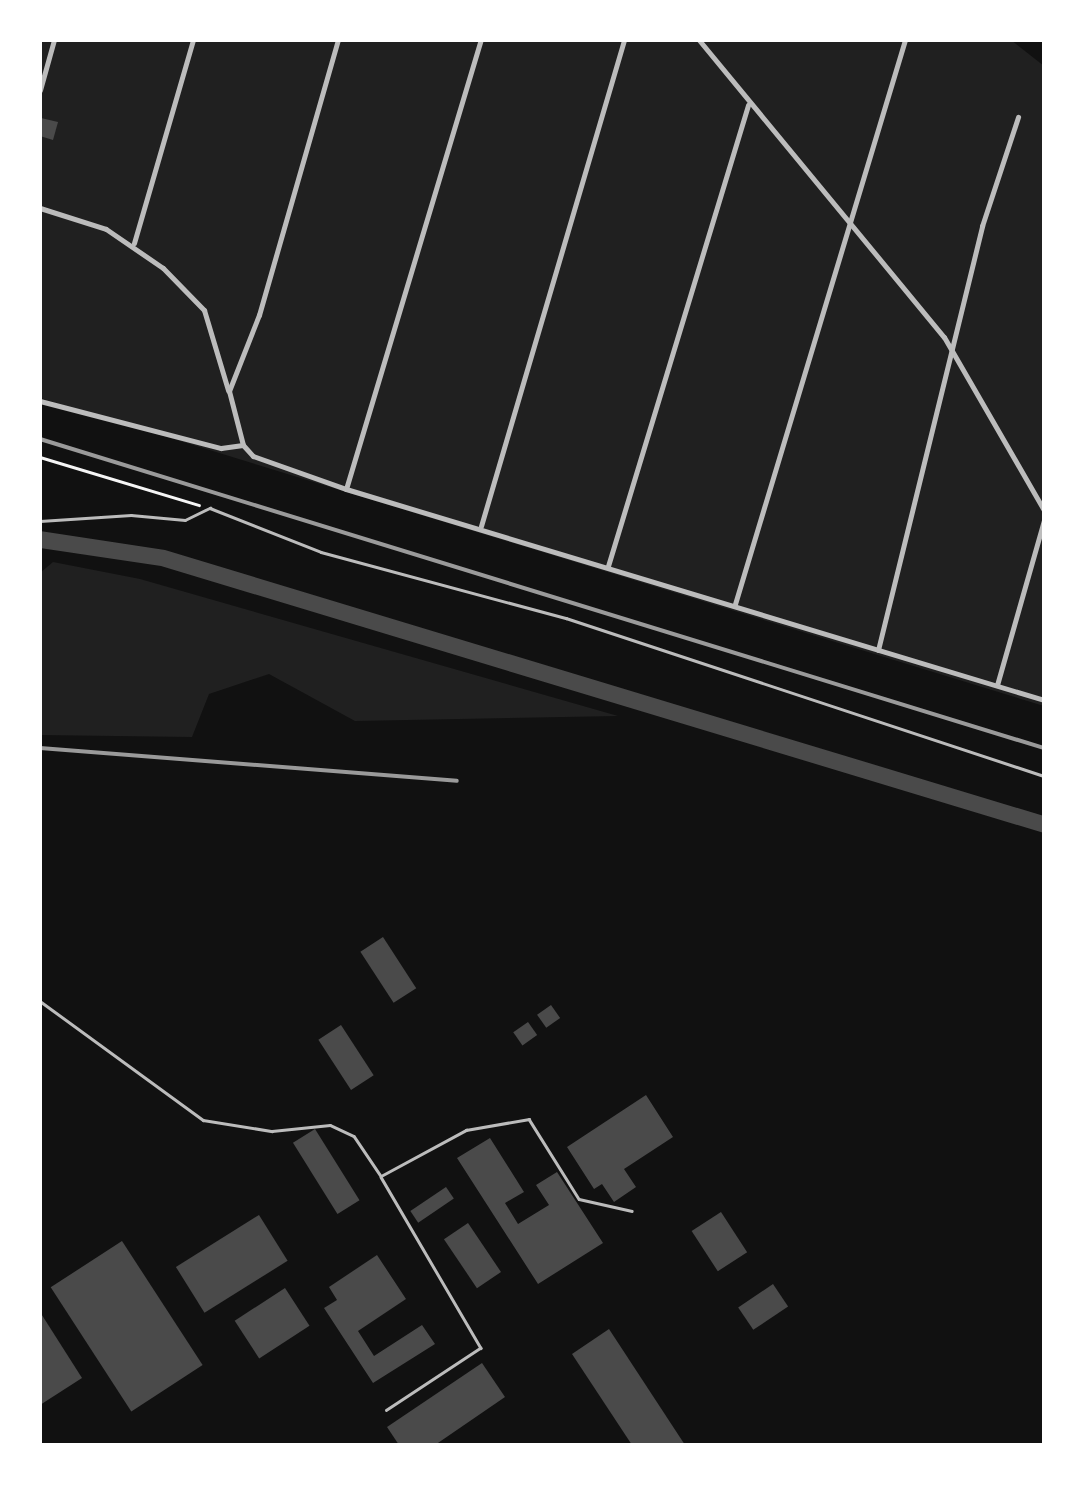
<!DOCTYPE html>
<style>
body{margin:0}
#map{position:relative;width:1084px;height:1485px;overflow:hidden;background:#111;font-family:Manrope,sans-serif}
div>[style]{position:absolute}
.green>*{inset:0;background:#202020}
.building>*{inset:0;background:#4a4a4a;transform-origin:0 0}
.path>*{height:2.5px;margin:-1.25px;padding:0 1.25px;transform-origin:1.25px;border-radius:1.25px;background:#f5f5f5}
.service>*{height:2.5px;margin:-1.25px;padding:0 1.25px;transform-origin:1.25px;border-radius:1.25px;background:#bcbcbc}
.minor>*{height:5px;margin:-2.5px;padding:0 2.5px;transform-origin:2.5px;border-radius:2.5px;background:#bcbcbc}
.rail>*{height:4px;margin:-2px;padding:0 2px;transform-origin:2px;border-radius:2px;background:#9a9a9a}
span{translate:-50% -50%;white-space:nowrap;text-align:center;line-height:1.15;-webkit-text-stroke:9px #fff;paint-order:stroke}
.frame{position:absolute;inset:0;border:42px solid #fff;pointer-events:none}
</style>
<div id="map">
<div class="green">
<div style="clip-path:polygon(40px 40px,1011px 40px,1044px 66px,1044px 706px,40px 398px)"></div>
<div style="clip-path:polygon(53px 562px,140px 579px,618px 716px,355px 721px,269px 674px,209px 694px,192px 737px,40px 735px,40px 573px)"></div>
</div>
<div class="building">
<div style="clip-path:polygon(41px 118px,58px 122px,53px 140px,40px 136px)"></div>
<div style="clip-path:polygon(40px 531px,165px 550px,1044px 816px,1044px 833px,161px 566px,40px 548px)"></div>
<div style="left:383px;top:937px;width:61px;height:27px;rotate:57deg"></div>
<div style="left:551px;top:1005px;width:16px;height:17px;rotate:55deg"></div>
<div style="left:528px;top:1022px;width:16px;height:18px;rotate:55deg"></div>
<div style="left:341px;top:1025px;width:60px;height:27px;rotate:57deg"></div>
<div style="clip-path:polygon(646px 1095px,673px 1137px,624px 1169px,636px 1187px,614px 1202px,602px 1184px,594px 1189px,567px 1147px)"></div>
<div style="left:315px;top:1129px;width:84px;height:26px;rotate:58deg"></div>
<div style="clip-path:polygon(490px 1138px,524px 1192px,505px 1203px,518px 1224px,549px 1205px,536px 1185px,557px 1172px,603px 1243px,538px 1284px,457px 1158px)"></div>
<div style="left:446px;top:1187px;width:14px;height:43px;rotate:56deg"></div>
<div style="left:721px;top:1212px;width:48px;height:35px;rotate:57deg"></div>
<div style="left:259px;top:1215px;width:54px;height:98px;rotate:58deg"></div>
<div style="left:468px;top:1223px;width:59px;height:29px;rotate:56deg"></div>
<div style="left:122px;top:1241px;width:148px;height:85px;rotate:57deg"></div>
<div style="clip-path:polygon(377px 1255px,406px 1299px,358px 1331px,374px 1356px,422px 1325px,435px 1344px,373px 1383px,324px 1308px,337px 1300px,329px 1287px)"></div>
<div style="left:773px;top:1284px;width:27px;height:42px;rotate:56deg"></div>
<div style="left:285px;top:1288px;width:45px;height:60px;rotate:57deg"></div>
<div style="clip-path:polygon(40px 1312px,82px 1378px,40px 1405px)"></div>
<div style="clip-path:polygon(609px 1329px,685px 1445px,632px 1445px,572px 1354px)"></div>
<div style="clip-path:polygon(482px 1363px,505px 1397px,435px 1445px,399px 1445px,387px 1427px)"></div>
</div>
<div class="path">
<div style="left:40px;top:457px;width:166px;rotate:16.8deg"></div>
</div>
<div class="service">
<div style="left:40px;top:521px;width:91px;rotate:-3.8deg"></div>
<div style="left:131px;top:515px;width:54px;rotate:5.3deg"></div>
<div style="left:185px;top:520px;width:28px;rotate:-26deg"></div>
<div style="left:210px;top:508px;width:119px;rotate:21.6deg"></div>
<div style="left:321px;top:552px;width:254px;rotate:15.1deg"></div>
<div style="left:566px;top:618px;width:503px;rotate:18.29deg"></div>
<div style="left:40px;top:1001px;width:202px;rotate:36.1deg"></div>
<div style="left:203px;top:1120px;width:70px;rotate:9.1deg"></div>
<div style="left:272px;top:1131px;width:58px;rotate:-5.9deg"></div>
<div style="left:330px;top:1125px;width:26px;rotate:25deg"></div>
<div style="left:354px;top:1136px;width:48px;rotate:56deg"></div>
<div style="left:381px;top:1176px;width:97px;rotate:-28.4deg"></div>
<div style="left:466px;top:1130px;width:64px;rotate:-9.9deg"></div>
<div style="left:529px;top:1119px;width:94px;rotate:58deg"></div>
<div style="left:579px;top:1199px;width:54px;rotate:12.8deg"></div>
<div style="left:381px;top:1177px;width:198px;rotate:59.7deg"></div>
<div style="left:481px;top:1348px;width:113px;rotate:146.6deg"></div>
</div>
<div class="minor">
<div style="left:699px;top:40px;width:385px;rotate:50.5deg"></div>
<div style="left:944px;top:337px;width:200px;rotate:60deg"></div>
<div style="left:40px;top:90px;width:52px;rotate:-74.4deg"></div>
<div style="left:40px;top:208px;width:69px;rotate:17.7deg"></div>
<div style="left:106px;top:229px;width:69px;rotate:34.4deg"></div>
<div style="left:163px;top:268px;width:59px;rotate:45.7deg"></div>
<div style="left:204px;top:310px;width:84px;rotate:73.3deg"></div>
<div style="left:134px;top:243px;width:211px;rotate:-73.8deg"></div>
<div style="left:40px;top:401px;width:187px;rotate:14.6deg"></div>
<div style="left:221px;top:448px;width:22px;rotate:-8deg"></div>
<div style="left:243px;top:445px;width:15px;rotate:48deg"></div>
<div style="left:253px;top:456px;width:99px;rotate:19.5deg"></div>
<div style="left:346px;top:489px;width:729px;rotate:16.82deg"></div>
<div style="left:243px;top:445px;width:56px;rotate:-104.5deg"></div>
<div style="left:229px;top:391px;width:82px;rotate:-68.5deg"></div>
<div style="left:259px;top:315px;width:286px;rotate:-74deg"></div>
<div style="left:346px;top:489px;width:469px;rotate:-73.3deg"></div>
<div style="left:481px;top:526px;width:507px;rotate:-73.6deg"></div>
<div style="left:608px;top:566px;width:482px;rotate:-73.1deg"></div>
<div style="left:735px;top:604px;width:589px;rotate:-73.23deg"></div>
<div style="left:878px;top:650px;width:437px;rotate:-76.2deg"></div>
<div style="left:982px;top:226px;width:115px;rotate:-71.7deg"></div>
<div style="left:997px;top:685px;width:172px;rotate:-74.1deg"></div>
</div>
<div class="rail">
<div style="left:40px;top:439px;width:1050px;rotate:17.11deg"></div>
<div style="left:40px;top:748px;width:418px;rotate:4.5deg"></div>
</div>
<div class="frame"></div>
</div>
